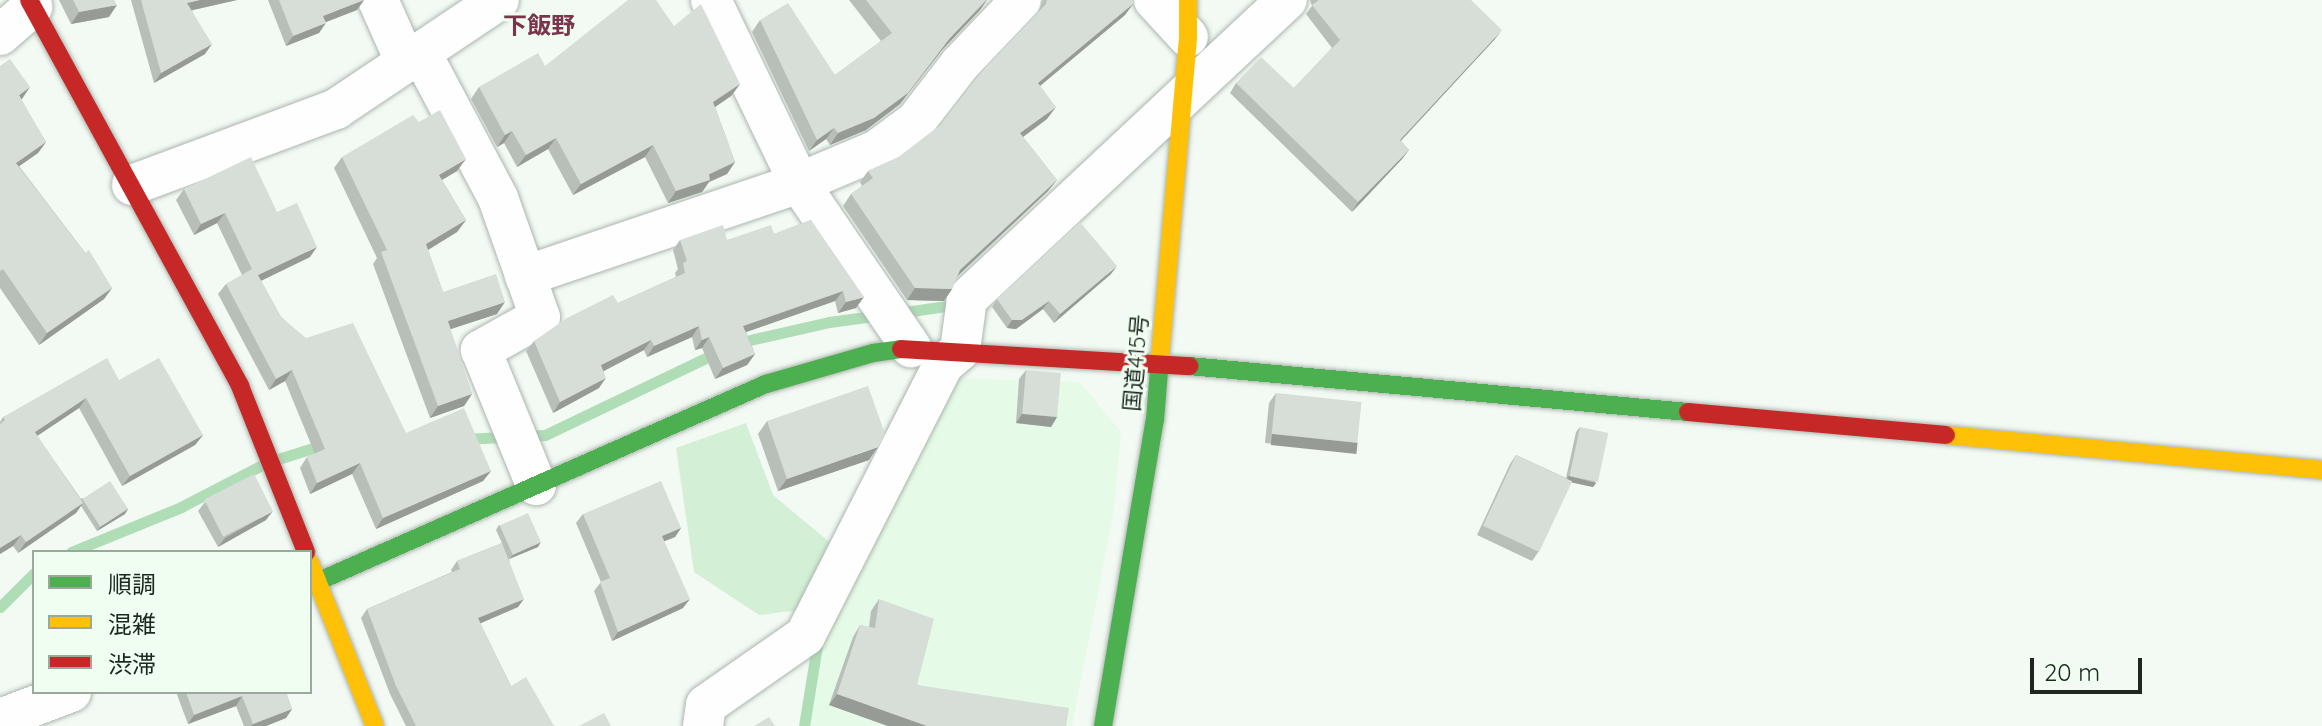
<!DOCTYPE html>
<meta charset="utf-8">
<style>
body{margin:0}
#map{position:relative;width:2322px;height:726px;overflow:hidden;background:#f2faf3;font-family:Quicksand,"Noto Sans JP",sans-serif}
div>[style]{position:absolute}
.built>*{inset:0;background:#e5fbe7}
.green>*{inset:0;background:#d3f0d6}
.stream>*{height:11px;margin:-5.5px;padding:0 5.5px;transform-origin:5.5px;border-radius:5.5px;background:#afddb6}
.roads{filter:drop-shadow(0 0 2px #acb5ae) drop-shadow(0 0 2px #acb5ae)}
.street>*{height:40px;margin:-20px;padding:0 20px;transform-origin:20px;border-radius:20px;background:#fdfefd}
.fast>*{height:18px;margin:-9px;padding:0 9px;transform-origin:9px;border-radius:9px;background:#4caf50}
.slow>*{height:18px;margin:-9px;padding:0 9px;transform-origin:9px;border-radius:9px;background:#ffc107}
.jam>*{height:18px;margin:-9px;padding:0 9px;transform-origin:9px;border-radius:9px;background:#c62828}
.wall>*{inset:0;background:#b8bfb9}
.shaded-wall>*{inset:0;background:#969b96;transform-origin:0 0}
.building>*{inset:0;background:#d6ded7;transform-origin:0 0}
span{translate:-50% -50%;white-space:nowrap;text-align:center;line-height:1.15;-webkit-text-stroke:6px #effef0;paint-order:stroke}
.street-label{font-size:22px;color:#1e271f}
.neighbourhood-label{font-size:24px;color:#7a354c;font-weight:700}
.legend{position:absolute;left:32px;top:550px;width:280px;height:144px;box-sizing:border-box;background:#effef0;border:2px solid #9ba89c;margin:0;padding:10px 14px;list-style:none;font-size:24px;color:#1e271f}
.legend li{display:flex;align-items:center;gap:16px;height:40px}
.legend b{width:40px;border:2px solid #9ba89c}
.scale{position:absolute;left:2030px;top:658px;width:112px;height:36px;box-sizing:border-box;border:4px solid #1e271f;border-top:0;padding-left:10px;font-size:24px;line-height:28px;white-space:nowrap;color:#1e271f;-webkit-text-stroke:6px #effef0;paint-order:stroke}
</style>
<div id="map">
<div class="built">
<div style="clip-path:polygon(955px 378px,1080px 382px,1121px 432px,1114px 511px,1072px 726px,810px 726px,817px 651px)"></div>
</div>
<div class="green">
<div style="clip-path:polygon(746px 423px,773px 495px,839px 550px,812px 612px,791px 611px,759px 615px,694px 572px,676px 448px)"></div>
</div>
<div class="stream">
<div style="left:898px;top:313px;width:63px;rotate:-8.3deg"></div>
<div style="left:737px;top:343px;width:94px;rotate:-12.9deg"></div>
<div style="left:829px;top:322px;width:52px;rotate:-7.7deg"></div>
<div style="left:462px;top:439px;width:83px;rotate:-2.8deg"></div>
<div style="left:545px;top:435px;width:192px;rotate:-25.6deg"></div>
<div style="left:278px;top:459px;width:50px;rotate:-17.4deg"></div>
<div style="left:71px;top:552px;width:119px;rotate:-22.2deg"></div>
<div style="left:181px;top:507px;width:91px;rotate:-27.4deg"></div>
<div style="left:0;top:607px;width:48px;rotate:-45deg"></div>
<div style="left:804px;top:726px;width:87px;rotate:-80.8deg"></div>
</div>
<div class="roads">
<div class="street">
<div style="left:378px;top:0;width:69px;rotate:66deg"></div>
<div style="left:711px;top:0;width:203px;rotate:64.3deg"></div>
<div style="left:799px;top:183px;width:199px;rotate:55.7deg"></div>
<div style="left:1154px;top:0;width:50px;rotate:47.4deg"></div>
<div style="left:0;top:35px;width:43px;rotate:-41.2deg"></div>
<div style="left:421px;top:53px;width:164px;rotate:62deg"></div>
<div style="left:498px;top:198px;width:126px;rotate:70.6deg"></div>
<div style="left:540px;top:317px;width:68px;rotate:150.8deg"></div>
<div style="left:481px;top:350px;width:146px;rotate:67.8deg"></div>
<div style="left:132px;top:185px;width:218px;rotate:-20.4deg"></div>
<div style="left:336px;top:109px;width:196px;rotate:-33.8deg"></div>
<div style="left:525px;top:276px;width:289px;rotate:-18.7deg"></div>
<div style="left:799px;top:183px;width:85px;rotate:-22.9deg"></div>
<div style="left:877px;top:150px;width:49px;rotate:-36.6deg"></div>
<div style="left:916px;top:121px;width:72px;rotate:-52.3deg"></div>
<div style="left:960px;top:64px;width:88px;rotate:-46.4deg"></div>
<div style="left:0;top:719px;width:76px;rotate:-20.8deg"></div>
<div style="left:703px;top:726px;width:21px;rotate:-82deg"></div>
<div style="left:706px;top:705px;width:121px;rotate:-34.9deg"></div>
<div style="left:805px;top:636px;width:304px;rotate:-63deg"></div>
<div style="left:943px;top:365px;width:23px;rotate:-41deg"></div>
<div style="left:960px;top:350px;width:51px;rotate:-82.2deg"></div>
<div style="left:967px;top:299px;width:438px;rotate:-43.1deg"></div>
</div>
<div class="fast">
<div style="left:1189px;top:366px;width:501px;rotate:5.27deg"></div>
<div style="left:310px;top:585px;width:498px;rotate:-23.8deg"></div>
<div style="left:766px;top:384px;width:111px;rotate:-16.2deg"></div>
<div style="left:873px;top:353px;width:28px;rotate:-8deg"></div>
<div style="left:1103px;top:726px;width:310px;rotate:-80.4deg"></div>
<div style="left:1155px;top:420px;width:62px;rotate:-85.4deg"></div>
</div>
<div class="slow">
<div style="left:1160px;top:358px;width:322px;rotate:-85deg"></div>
<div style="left:1188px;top:37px;width:37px;rotate:-90deg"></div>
<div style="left:1946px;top:435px;width:378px;rotate:5.3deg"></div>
<div style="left:310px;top:563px;width:175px;rotate:68.3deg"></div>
</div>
<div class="jam">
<div style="left:29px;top:0;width:440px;rotate:61.3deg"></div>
<div style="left:240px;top:386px;width:179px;rotate:68.3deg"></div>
<div style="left:901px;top:349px;width:289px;rotate:3.4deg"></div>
<div style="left:1688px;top:412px;width:259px;rotate:5.1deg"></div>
</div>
</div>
<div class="wall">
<div style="clip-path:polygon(59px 0,114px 0,109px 17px,71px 24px)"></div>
<div style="clip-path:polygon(131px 0,237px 0,192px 10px,205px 54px,154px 83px)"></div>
<div style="clip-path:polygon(268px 0,364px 0,357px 10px,325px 22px,319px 33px,286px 46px)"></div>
<div style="clip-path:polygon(849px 0,987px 0,980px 10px,942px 50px,900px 104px,866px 130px,830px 145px,826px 139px,809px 151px,752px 32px,760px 20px,835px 75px,881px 41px)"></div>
<div style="clip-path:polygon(1043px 0,1131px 0,1125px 15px,1040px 86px,1047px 119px,1023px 137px,1057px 180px,1048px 191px,957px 277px,952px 289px,944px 301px,907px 300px,843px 206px,851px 194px,862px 186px,860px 182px,868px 171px,899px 157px,942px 124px,1039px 11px)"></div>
<div style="clip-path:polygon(1310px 0,1371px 0,1495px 39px,1401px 141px,1409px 150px,1402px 159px,1352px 212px,1230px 93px,1236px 83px,1294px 88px,1332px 48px,1306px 14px,1312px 6px)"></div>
<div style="clip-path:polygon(0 66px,46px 142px,38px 153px,19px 166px,112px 288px,104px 299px,39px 345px,0 288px)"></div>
<div style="clip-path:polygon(545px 66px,740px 84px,731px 96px,715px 107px,735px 162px,727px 174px,709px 182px,702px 192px,668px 203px,645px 157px,573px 195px,548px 149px,517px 167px,504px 143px,497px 147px,471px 99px,479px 87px)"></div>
<div style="clip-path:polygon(342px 157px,457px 171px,442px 180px,466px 220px,457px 232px,428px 250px,443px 292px,497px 314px,450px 329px,472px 394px,464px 406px,430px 418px,373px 264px,377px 258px,334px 168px)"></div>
<div style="clip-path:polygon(184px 189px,277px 212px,310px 257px,261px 281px,281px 317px,406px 433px,491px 471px,483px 481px,376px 529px,352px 474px,310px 494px,300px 468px,307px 457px,315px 454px,285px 381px,269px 390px,218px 294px,226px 284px,242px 275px,217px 223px,194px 235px,176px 200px)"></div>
<div style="clip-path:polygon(811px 220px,856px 308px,838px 313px,835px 301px,746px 332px,755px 354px,747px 365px,715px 379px,702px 348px,695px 350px,692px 337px,647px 357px,644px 350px,604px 371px,599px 388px,553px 413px,526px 351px,534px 341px,676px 277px,675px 273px,678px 269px,673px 250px,680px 240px,727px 240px,774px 234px)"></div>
<div style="clip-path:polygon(1111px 274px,1054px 323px,1043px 309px,1016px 329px,1007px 328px,992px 307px,997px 299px)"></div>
<div style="clip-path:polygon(1026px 370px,1057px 417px,1051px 427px,1016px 423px,1019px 379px)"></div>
<div style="clip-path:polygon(119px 380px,203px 435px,195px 445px,122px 486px,79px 408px,37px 436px,81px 499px,82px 498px,128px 509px,125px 514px,97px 531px,81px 506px,76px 513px,18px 553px,13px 546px,0 554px,0 422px,3px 417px)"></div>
<div style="clip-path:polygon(1276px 393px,1358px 443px,1352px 452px,1265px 443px,1269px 403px)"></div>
<div style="clip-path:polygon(767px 421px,869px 460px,778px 491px,758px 434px)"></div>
<div style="clip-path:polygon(1580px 427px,1596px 483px,1593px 487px,1571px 482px,1539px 551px,1532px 561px,1477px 535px,1510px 464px,1516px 455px,1566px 478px,1576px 432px)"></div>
<div style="clip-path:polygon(205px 502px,266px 520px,218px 547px,198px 511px)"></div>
<div style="clip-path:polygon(583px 514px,681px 528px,675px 537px,664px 541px,683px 608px,612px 641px,594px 591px,601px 582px,576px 523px)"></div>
<div style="clip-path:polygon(499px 525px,538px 547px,509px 559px,518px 607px,480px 623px,511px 686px,554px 726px,406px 726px,390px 694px,361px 618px,367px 609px,452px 572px,451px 570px,457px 561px,502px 543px,496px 530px)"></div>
<div style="clip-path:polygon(879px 599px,917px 685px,1066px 726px,888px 726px,829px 705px,853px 637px,860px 625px,869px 627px,871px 611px)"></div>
<div style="clip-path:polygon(176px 692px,286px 692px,292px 709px,286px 718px,266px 726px,244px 726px,236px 706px,188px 724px)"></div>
</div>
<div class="shaded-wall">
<div style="clip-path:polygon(200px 0,237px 0,180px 13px,187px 3px)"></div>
<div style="clip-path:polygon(364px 0,357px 10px,316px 26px,323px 16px)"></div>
<div style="clip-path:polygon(987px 0,980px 10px,942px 50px,900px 104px,866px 130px,830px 145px,838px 133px,950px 38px)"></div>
<div style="clip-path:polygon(1134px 3px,1125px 15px,1029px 95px,1038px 83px)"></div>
<div style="clip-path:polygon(117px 5px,109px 17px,71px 24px,79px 12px)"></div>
<div style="clip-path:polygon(326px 23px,319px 33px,286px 46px,293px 36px)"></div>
<div style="clip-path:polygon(1502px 30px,1495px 39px,1393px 149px,1400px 140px)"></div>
<div style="clip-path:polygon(212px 44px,205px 54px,154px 83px,161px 73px)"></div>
<div style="clip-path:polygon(740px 84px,731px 96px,705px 114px,713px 102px)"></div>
<div style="clip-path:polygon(30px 87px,22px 99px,11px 107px,19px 95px)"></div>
<div style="clip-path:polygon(1056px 107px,1047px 119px,1012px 145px,1020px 133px)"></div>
<div style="clip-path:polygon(834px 128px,826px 139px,809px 151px,817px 140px)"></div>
<div style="clip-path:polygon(512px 131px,504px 143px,497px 147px,505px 135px)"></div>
<div style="clip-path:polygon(556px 138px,548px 149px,517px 167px,526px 155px)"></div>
<div style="clip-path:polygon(46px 142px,38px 153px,8px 174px,16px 163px)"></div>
<div style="clip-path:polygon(653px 145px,645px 157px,573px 195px,581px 184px)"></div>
<div style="clip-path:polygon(1409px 150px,1402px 159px,1352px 212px,1358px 202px)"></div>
<div style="clip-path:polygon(466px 159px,457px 171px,430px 187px,439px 175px)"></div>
<div style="clip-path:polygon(735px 162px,727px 174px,709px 182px,702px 192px,668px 203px,676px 191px)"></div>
<div style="clip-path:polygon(1057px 180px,1048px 191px,951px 282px,960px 270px)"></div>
<div style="clip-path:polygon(225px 213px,217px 223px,194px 235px,201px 224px)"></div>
<div style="clip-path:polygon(466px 220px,457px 232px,418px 256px,426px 244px)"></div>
<div style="clip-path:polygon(317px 247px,310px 257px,250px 286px,258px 275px)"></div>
<div style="clip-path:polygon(1117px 266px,1111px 274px,1054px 323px,1060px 314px)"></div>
<div style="clip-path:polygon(112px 288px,104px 299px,39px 345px,47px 333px)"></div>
<div style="clip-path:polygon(915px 288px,952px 289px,944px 301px,907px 300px)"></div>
<div style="clip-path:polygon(843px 291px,835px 301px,735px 336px,743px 326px)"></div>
<div style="clip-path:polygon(864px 297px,856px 308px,838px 313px,846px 302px)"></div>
<div style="clip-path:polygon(1049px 301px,1043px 309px,1016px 329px,1007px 328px,1012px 320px)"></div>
<div style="clip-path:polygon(505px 302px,497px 314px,439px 333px,448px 321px)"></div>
<div style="clip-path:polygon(699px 326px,692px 337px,647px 357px,654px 346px)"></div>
<div style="clip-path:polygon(709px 337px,702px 348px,695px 350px,702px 340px)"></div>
<div style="clip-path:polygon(651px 340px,644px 350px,594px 376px,601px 365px)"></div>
<div style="clip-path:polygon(755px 354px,747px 365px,715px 379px,723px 368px)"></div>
<div style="clip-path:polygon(292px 370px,285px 381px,269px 390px,276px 379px)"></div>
<div style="clip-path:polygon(606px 378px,599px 388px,553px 413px,560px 402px)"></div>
<div style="clip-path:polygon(472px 394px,464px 406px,430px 418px,438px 406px)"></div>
<div style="clip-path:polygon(86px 398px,79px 408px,28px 442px,35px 432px)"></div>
<div style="clip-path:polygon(1022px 414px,1057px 417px,1051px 427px,1016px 423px)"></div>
<div style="left:1272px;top:434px;width:86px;height:11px;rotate:6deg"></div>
<div style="clip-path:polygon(203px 435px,195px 445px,122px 486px,130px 476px)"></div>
<div style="clip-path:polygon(878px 447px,869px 460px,778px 491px,787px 479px)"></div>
<div style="clip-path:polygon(360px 463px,352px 474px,310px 494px,317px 483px)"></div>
<div style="clip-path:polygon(491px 471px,483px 481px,376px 529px,383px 518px)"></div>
<div style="clip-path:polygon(1569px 476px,1596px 483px,1593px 487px,1565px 481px)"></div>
<div style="clip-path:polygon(83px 503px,76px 513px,18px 553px,26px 542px)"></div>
<div style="clip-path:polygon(128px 509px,125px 514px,97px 531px,100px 527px)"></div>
<div style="clip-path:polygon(273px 511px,266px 520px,218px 547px,225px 538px)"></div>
<div style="clip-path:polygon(681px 528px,675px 537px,655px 545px,662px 536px)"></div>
<div style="clip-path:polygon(21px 535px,13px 546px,0 554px,0 548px)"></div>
<div style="clip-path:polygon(541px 542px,538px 547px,509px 559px,513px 555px)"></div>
<div style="clip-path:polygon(524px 599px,518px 607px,472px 627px,478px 618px)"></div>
<div style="clip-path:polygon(690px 599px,683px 608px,612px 641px,618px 632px)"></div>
<div style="clip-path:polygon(837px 694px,927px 726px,888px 726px,829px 705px)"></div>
<div style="clip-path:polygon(242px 696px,236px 706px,188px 724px,194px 715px)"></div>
<div style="clip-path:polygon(292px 709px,286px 718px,266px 726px,251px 726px,253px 724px)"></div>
</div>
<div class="building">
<div style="clip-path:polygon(73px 0,114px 0,117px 5px,79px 12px)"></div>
<div style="clip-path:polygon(141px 0,200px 0,187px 3px,212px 44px,161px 73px)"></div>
<div style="clip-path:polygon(279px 0,364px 0,323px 16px,326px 23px,293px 36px)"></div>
<div style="clip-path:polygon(628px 0,656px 0,674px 26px,701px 4px,740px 84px,713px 102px,735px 162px,709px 174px,710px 180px,676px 191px,653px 145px,581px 184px,556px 138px,526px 155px,512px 131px,505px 135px,479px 87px,538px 53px,545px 66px)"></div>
<div style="clip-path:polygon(866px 0,986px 0,950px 38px,908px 93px,874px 118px,838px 133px,834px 128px,817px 140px,760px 20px,788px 3px,835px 75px,892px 33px)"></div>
<div style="clip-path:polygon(1047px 0,1131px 0,1134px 3px,1038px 83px,1056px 107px,1020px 133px,1057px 180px,960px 270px,952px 289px,915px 288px,851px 194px,873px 178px,868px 171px,899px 157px,942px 124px,986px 67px,1046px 4px)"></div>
<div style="clip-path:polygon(1319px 0,1371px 0,1372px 1px,1373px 0,1471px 0,1502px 30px,1400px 140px,1409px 150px,1358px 202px,1236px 83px,1261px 57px,1294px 88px,1340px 40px,1312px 5px)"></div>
<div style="clip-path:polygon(10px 59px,30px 87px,19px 95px,46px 142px,16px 163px,85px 253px,89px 250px,112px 288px,47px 333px,3px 269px,0 271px,0 66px)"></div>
<div style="clip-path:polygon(440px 110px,466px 159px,439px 175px,466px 220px,426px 244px,443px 292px,496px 274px,505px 302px,448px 321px,472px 394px,438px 406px,381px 252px,387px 250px,342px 157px,413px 115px,419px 122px)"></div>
<div style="clip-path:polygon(251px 157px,277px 212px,297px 203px,317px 247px,258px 275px,281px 317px,306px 338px,353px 323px,406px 433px,464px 408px,491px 471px,383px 518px,360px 463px,317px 483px,307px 457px,325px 449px,292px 370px,276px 379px,226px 284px,252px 269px,225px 213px,201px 224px,184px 189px)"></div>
<div style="clip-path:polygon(811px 220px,864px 297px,846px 302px,843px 291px,743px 326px,755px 354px,723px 368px,709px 337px,702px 340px,699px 326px,654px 346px,651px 340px,601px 365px,606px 378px,560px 402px,534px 341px,567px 318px,613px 295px,618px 303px,685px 273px,683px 263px,687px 261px,680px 240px,723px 225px,727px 240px,771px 225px,774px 234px)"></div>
<div style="clip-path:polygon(1080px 222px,1117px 266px,1060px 314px,1049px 301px,1022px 320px,1012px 320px,997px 299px)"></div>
<div style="clip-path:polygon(107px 358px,119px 380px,159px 358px,203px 435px,130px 476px,86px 398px,35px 432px,83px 503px,26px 542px,21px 535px,0 548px,0 424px,5px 420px,3px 417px)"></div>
<div style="left:1026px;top:370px;width:35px;height:44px;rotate:5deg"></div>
<div style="clip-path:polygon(868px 386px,885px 434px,878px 447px,787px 479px,767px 421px)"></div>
<div style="left:1276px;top:393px;width:86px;height:41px;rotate:6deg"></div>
<div style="left:1580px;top:427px;width:29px;height:50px;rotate:12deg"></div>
<div style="left:1516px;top:455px;width:62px;height:78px;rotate:25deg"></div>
<div style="left:254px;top:474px;width:42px;height:56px;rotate:63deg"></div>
<div style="left:110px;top:481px;width:33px;height:33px;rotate:57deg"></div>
<div style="clip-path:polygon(661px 481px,681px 528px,662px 536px,690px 599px,618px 632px,600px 582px,610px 578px,583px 514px)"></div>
<div style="left:528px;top:513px;width:32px;height:31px;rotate:66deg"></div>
<div style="clip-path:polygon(502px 543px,524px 599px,478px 618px,511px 686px,526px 677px,554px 726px,416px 726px,396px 686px,367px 609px,460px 569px,457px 561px)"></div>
<div style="clip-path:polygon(879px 599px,934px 619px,917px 685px,1069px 708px,1066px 726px,927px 726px,837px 694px,860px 625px,875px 628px)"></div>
<div style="clip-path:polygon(186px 692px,286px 692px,292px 709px,253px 724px,242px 696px,194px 715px)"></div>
<div style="clip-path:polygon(604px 713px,611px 726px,579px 726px)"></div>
<div style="clip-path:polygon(769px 717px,775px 726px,754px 726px)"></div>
</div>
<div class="street-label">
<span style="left:1136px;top:363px;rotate:-85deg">国道415号</span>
</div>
<div class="neighbourhood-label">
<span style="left:539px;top:26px">下飯野</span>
</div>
<ul class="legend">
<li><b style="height:10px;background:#4caf50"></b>順調</li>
<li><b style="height:10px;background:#ffc107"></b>混雑</li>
<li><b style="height:10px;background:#c62828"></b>渋滞</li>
</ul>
<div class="scale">20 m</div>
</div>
